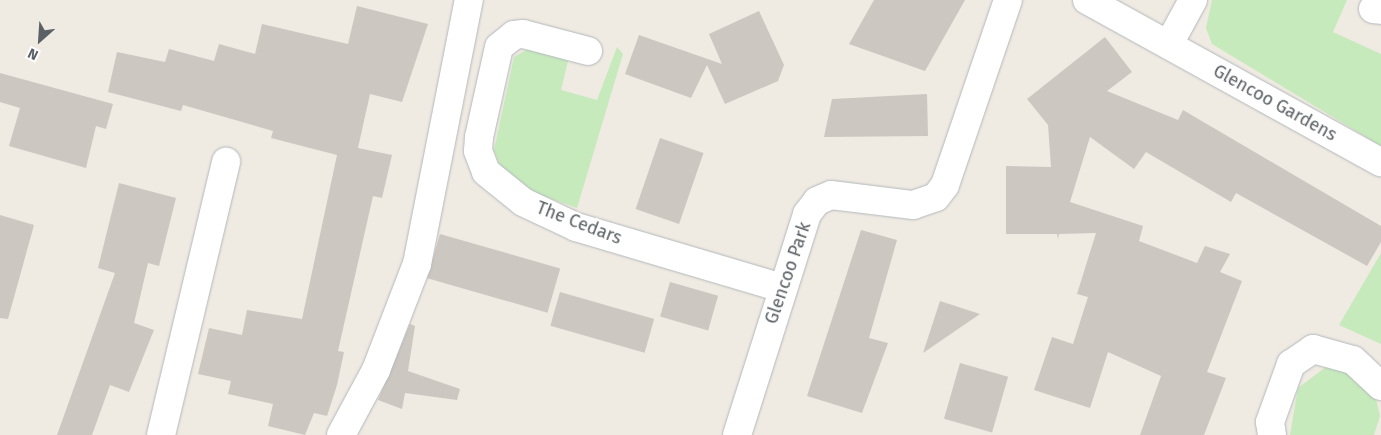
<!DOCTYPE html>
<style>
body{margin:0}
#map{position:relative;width:1381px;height:435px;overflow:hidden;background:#efeae2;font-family:"Fira Sans",sans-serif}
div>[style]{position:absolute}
.green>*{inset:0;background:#c6eabc}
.building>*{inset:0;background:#ccc7c1;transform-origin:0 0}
.roads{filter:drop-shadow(0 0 1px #b3b8bb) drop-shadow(0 0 1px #b3b8bb)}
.minor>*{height:28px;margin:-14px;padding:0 14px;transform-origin:14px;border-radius:14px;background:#fff}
span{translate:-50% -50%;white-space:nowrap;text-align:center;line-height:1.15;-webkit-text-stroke:5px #fff;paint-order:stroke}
.street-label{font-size:18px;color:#5b6165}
.north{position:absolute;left:15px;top:15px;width:50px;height:50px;-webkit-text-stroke:4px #fff;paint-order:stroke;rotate:206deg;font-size:14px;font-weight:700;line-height:20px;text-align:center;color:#5b6165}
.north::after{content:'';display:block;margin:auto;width:18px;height:22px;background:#5b6165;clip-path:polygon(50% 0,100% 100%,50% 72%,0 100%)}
</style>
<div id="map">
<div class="green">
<div style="clip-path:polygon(1212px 0,1347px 0,1333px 32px,1381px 54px,1381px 146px,1212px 44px,1206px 28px)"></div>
<div style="clip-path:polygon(617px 47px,623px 54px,577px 208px,538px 194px,503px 172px,494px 150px,514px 57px,530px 48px,568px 61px,561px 90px,597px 100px)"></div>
<div style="clip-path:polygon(1381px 253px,1381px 344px,1339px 325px)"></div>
<div style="clip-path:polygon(1326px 367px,1339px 368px,1363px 381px,1376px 399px,1380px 416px,1374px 435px,1290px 435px,1298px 388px)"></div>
</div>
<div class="building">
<div style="clip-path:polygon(874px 0,965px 0,925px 71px,849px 44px)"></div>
<div style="clip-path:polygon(357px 6px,428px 24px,402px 102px,370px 94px,358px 148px,392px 155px,382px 198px,373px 196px,338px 351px,344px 352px,337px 385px,327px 416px,314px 413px,305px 435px,268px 426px,273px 404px,228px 394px,231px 381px,198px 374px,209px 328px,242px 335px,247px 310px,302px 319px,337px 155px,271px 138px,273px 131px,183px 105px,181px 111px,108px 92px,117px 52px,165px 62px,169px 49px,214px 61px,219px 44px,255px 54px,262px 24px,348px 44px)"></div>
<div style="clip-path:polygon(759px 11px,784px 65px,778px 81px,725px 104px,707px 65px,691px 98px,625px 74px,639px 35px,722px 64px,709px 34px)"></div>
<div style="clip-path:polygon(1105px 37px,1132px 72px,1107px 91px,1178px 120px,1183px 110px,1381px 226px,1381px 242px,1367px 266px,1236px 193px,1231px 202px,1146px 152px,1134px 169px,1090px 137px,1070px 202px,1143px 226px,1139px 241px,1197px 263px,1205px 246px,1230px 254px,1220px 272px,1242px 281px,1207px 372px,1226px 378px,1204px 435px,1140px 435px,1161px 376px,1108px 352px,1090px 408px,1034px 390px,1052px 337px,1073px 344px,1088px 297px,1077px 294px,1096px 233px,1059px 234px,1058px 239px,1057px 234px,1006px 234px,1006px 166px,1051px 167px,1048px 125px,1027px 99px)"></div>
<div style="clip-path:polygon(0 73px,113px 104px,106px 129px,96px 126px,86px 168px,9px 146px,20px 108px,0 102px)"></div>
<div style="clip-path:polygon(927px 94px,928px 136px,824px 137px,832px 99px)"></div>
<div style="left:660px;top:138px;width:46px;height:75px;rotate:19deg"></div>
<div style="clip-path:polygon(119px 183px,176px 198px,159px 266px,148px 263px,134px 323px,154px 330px,129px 392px,110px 385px,92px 435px,57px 435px,115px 273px,98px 268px)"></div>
<div style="clip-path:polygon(0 215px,34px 225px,8px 319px,0 318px)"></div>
<div style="clip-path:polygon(861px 230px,897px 240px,869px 338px,888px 343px,862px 413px,807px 396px)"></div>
<div style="left:440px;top:234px;width:125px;height:46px;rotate:16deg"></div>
<div style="left:670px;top:282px;width:50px;height:36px;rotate:16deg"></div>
<div style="left:560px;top:292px;width:98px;height:35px;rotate:16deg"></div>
<div style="clip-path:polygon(940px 301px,980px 314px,923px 353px)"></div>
<div style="clip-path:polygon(410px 324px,415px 326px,408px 371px,460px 389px,457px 400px,405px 393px,402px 409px,378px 400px)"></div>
<div style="left:960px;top:363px;width:50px;height:58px;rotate:16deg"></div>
</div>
<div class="roads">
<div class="minor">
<div style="left:1087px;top:0;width:336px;rotate:28.9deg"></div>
<div style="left:1373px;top:9px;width:8px;rotate:7deg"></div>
<div style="left:1169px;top:44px;width:50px;rotate:-61.4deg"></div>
<div style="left:588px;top:51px;width:67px;rotate:-165.3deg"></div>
<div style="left:523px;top:34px;width:9px;rotate:174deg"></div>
<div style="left:514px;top:35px;width:19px;rotate:141deg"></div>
<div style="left:499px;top:47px;width:92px;rotate:102.5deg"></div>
<div style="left:479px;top:137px;width:14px;rotate:94deg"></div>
<div style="left:478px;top:151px;width:22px;rotate:69deg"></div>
<div style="left:486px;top:172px;width:48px;rotate:39deg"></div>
<div style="left:523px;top:202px;width:59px;rotate:25.3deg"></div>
<div style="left:576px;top:227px;width:215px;rotate:16.5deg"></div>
<div style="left:161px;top:435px;width:281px;rotate:-76.6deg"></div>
<div style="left:341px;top:435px;width:74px;rotate:-61.7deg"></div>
<div style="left:376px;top:370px;width:114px;rotate:-68.9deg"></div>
<div style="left:417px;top:264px;width:269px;rotate:-78.9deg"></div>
<div style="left:737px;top:435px;width:232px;rotate:-72.4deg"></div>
<div style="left:807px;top:214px;width:16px;rotate:-52deg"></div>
<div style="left:817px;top:201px;width:15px;rotate:-23deg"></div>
<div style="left:831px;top:195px;width:83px;rotate:7deg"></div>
<div style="left:913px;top:205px;width:24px;rotate:-19deg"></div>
<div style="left:936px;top:197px;width:15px;rotate:-53deg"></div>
<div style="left:945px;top:185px;width:195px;rotate:-71.2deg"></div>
<div style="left:1272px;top:435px;width:13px;rotate:-99deg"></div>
<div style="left:1270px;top:422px;width:62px;rotate:-70.1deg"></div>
<div style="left:1291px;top:364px;width:27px;rotate:-34deg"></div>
<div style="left:1313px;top:349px;width:41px;rotate:15.4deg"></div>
<div style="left:1353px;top:360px;width:38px;rotate:43deg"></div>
</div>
</div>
<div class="street-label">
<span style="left:1275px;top:103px;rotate:29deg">Glencoo Gardens</span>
<span style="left:579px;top:223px;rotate:21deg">The Cedars</span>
<span style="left:788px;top:273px;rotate:-71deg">Glencoo Park</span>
</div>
<div class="north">N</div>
</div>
